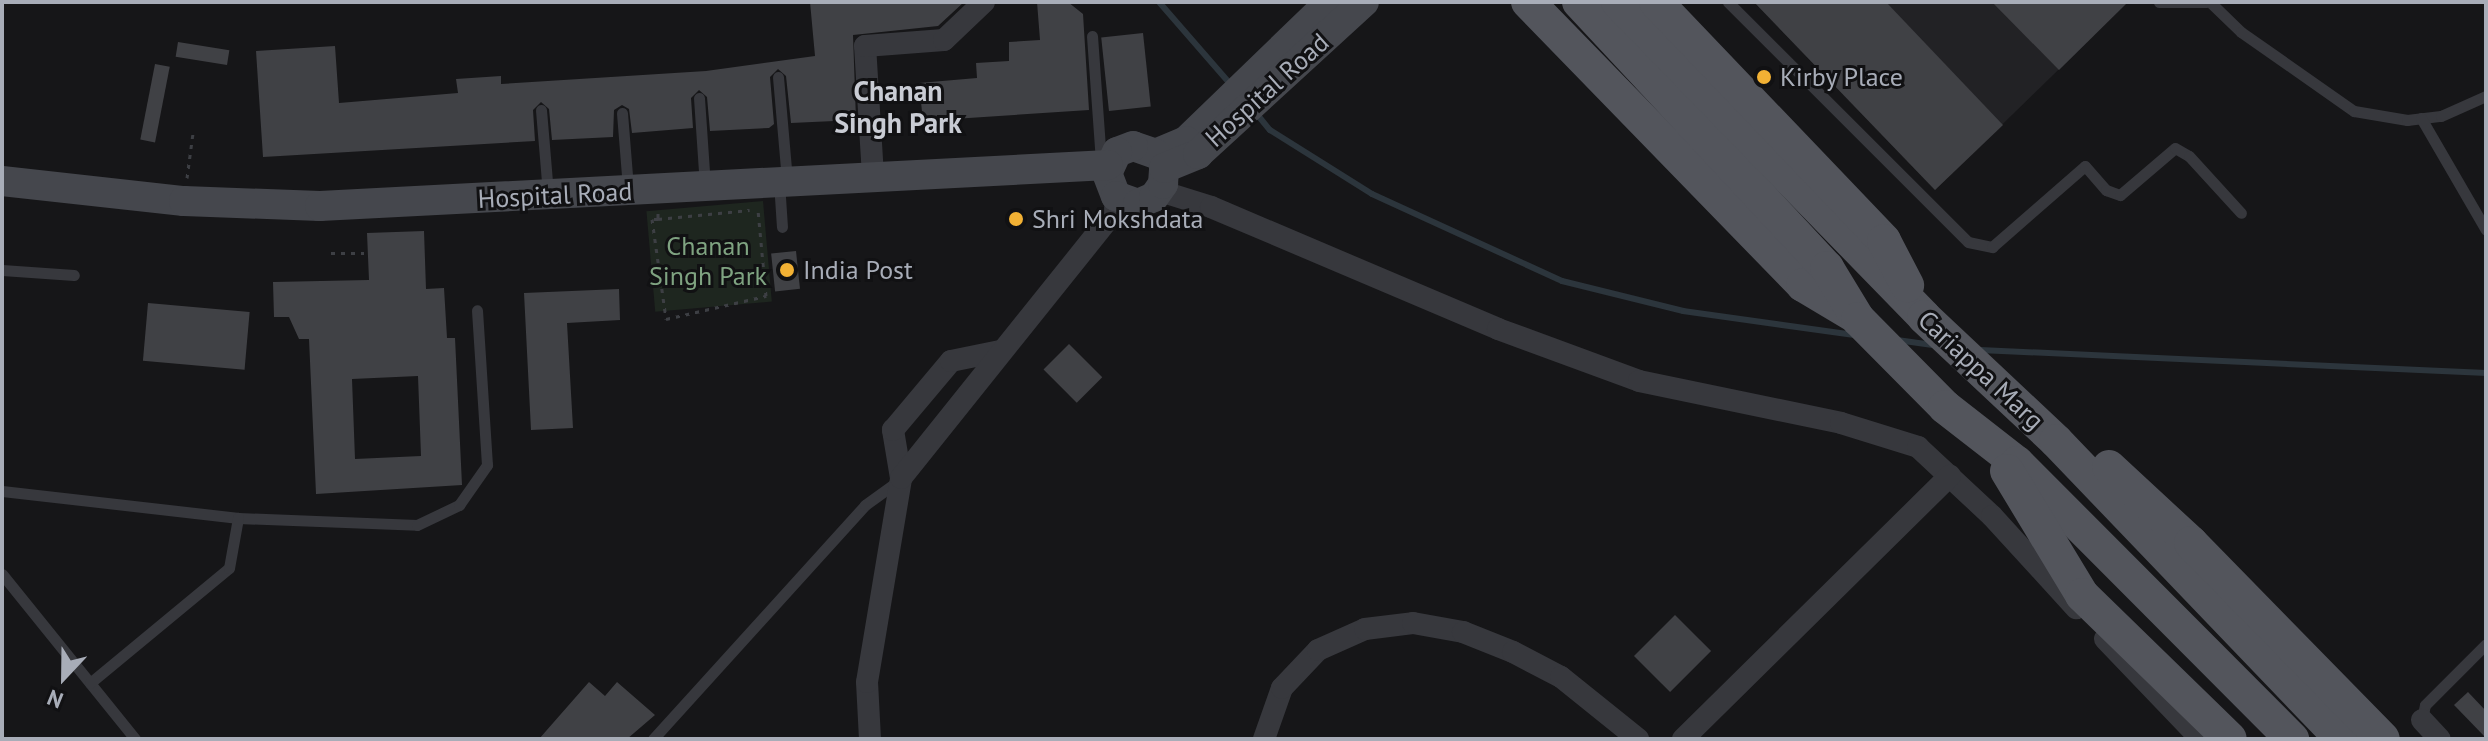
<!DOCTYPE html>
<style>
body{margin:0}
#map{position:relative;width:2488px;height:741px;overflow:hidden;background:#161618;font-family:"PT Sans",sans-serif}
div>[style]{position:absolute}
.built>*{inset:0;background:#222225}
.green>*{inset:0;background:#1e261f;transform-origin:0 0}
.stream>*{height:6px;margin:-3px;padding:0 3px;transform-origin:3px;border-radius:3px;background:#2c353c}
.building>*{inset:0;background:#404145;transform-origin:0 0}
.path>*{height:3px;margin-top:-1.5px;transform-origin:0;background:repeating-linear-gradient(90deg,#3d3f44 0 4px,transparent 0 10px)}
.lane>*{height:11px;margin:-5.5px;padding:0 5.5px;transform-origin:5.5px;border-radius:5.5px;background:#37383d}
.street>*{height:22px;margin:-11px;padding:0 11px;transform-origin:11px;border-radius:11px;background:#37383d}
.secondary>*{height:30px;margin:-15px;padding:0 15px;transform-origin:15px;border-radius:15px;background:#45474d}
.primary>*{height:34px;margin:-17px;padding:0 17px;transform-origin:17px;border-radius:17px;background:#53555c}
.dots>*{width:22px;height:22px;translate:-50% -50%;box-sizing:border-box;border:4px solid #111113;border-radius:50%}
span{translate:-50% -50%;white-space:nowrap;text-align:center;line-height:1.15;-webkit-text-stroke:6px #111113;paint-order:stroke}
.poi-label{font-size:26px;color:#a8adb8}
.left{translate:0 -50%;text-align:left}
.street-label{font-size:26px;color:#a8adb8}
.park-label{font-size:26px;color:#7fa381}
.neighbourhood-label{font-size:28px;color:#c9ccd4;font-weight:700}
.frame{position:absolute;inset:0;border:4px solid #a8adb8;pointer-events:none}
.north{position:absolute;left:24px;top:637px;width:80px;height:80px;-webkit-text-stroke:6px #111113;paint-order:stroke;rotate:202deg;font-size:22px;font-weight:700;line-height:32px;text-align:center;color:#a8adb8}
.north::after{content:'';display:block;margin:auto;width:28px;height:36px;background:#a8adb8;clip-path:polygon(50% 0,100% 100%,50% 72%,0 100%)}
</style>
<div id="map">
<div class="built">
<div style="clip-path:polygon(1754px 2px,2128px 2px,1935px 190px)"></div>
</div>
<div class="green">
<div style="left:763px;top:201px;width:101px;height:117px;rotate:85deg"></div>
</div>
<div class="stream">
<div style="left:1159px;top:2px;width:113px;rotate:49deg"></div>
<div style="left:1256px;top:113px;width:22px;rotate:51deg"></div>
<div style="left:1270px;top:130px;width:120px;rotate:32.1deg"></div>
<div style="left:1372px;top:194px;width:209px;rotate:24.6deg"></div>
<div style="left:1562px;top:281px;width:125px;rotate:13.9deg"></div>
<div style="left:1683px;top:311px;width:173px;rotate:8deg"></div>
<div style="left:1897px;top:340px;width:36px;rotate:8deg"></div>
<div style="left:1980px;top:350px;width:507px;rotate:2.6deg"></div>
</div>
<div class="building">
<div style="clip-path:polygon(810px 2px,964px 2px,938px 26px,853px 35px,856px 120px,791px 123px,786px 76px,778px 69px,770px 77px,774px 124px,769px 128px,710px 131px,707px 97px,699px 90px,691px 98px,693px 128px,632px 133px,629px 109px,622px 105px,614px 110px,613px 137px,552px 140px,549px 109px,541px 102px,533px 110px,535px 141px,263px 157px,256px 51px,335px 46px,339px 103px,458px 93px,456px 79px,501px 76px,501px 84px,706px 71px,815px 56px)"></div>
<div style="clip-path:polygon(1037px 2px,1068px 2px,1083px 14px,1089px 110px,923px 121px,919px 83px,977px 78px,976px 63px,1009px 61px,1009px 42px,1040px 40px)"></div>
<div style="clip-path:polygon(1754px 2px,1886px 2px,2003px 125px,1935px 190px)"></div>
<div style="clip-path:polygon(1992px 2px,2128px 2px,2059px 70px)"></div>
<div style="left:1143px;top:33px;width:74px;height:42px;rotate:84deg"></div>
<div style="left:178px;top:42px;width:52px;height:15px;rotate:9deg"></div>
<div style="left:155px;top:64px;width:15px;height:77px;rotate:11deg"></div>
<div style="clip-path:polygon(evenodd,424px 231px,426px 289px,444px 288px,447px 338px,455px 338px,462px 485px,316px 494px,309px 339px,299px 339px,289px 317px,274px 317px,273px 282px,369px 280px,367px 233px,424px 231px,418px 376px,421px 456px,355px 459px,352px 379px,418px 376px)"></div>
<div style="left:796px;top:251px;width:38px;height:25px;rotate:84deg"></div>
<div style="clip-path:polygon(619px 289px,620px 320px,567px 323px,573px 428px,531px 430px,524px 293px)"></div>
<div style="left:148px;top:303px;width:102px;height:58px;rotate:5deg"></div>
<div style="left:1069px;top:344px;width:47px;height:36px;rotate:45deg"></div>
<div style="left:1675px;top:615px;width:51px;height:58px;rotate:45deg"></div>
<div style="clip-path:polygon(589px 682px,605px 696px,617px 682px,655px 715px,627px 739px,539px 739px)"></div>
<div style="clip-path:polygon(2468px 692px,2486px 711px,2486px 738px,2454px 705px)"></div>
</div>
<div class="path">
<div style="left:187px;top:178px;width:45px;rotate:-82.4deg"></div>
<div style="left:658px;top:213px;width:6px;rotate:90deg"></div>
<div style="left:658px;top:219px;width:6px;rotate:180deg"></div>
<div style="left:652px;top:219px;width:101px;rotate:82deg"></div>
<div style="left:666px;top:319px;width:103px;rotate:-13deg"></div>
<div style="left:766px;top:296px;width:87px;rotate:-95.3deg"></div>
<div style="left:658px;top:219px;width:92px;rotate:-5.6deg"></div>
<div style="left:331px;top:253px;width:33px"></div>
</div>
<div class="lane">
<div style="left:1728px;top:2px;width:339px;rotate:45deg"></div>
<div style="left:1968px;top:242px;width:25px;rotate:12deg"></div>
<div style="left:1992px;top:247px;width:123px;rotate:-41.1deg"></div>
<div style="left:2085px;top:166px;width:32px;rotate:49deg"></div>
<div style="left:2106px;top:190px;width:15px;rotate:20deg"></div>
<div style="left:2120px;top:195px;width:72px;rotate:-40.5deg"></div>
<div style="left:2175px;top:148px;width:16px;rotate:30deg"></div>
<div style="left:2189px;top:156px;width:77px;rotate:47.6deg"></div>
<div style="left:2159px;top:2px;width:47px"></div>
<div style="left:2210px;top:2px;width:43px;rotate:44.1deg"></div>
<div style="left:2241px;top:32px;width:138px;rotate:35deg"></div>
<div style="left:2354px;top:111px;width:54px;rotate:9.6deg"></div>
<div style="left:2407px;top:120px;width:34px;rotate:-7deg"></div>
<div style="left:2441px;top:116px;width:49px;rotate:-24deg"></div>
<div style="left:1092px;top:36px;width:127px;rotate:85.9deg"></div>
<div style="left:778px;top:77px;width:103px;rotate:85deg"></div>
<div style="left:699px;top:98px;width:87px;rotate:86.1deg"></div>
<div style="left:541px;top:110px;width:83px;rotate:85.2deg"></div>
<div style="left:622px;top:113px;width:74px;rotate:85.4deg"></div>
<div style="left:2421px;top:118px;width:129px;rotate:59.9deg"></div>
<div style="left:779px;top:182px;width:45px;rotate:86.2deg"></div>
<div style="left:2px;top:270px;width:72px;rotate:4deg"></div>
<div style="left:2px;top:491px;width:238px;rotate:6.5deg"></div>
<div style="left:238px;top:518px;width:179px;rotate:2.2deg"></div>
<div style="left:417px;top:525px;width:47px;rotate:-25.5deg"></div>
<div style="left:459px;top:505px;width:49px;rotate:-55deg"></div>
<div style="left:487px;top:465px;width:155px;rotate:-93.7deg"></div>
<div style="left:2px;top:574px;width:212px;rotate:51.1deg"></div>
<div style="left:90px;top:683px;width:180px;rotate:-39.6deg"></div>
<div style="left:229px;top:568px;width:51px;rotate:-79.8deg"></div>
<div style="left:2422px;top:720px;width:15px;rotate:-79deg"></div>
<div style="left:2425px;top:705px;width:86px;rotate:-45deg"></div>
<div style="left:653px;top:739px;width:316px;rotate:-47.8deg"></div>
<div style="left:865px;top:505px;width:44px;rotate:-35.8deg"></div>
</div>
<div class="street">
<div style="left:873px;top:176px;width:130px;rotate:-93.5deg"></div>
<div style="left:865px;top:46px;width:79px;rotate:-4.3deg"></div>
<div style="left:944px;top:40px;width:55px;rotate:-43.5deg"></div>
<div style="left:1160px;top:191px;width:53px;rotate:17.4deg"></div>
<div style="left:1211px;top:207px;width:312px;rotate:23deg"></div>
<div style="left:1498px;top:329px;width:150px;rotate:20.2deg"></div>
<div style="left:1639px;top:381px;width:206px;rotate:11.7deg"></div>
<div style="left:1841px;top:423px;width:81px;rotate:17.3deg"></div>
<div style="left:1918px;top:447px;width:101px;rotate:43deg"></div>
<div style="left:1992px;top:516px;width:125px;rotate:47.6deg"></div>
<div style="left:901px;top:478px;width:49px;rotate:-99.5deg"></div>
<div style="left:893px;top:430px;width:90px;rotate:-50deg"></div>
<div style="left:951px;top:361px;width:50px;rotate:-11.5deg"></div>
<div style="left:2105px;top:639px;width:139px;rotate:46.2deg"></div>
<div style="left:2422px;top:720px;width:26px;rotate:47deg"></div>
<div style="left:870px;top:739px;width:57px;rotate:-93deg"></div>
<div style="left:867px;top:682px;width:207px;rotate:-80.5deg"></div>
<div style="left:901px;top:478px;width:355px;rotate:-51.3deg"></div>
<div style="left:1264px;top:739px;width:54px;rotate:-70.6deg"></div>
<div style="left:1282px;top:688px;width:52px;rotate:-46.5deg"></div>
<div style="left:1318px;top:650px;width:51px;rotate:-24.1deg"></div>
<div style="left:1365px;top:629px;width:48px;rotate:-7.1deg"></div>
<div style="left:1413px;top:623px;width:51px;rotate:10.2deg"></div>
<div style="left:1463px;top:632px;width:54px;rotate:21.8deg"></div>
<div style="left:1513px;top:652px;width:54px;rotate:27.5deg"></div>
<div style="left:1561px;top:677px;width:99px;rotate:38.8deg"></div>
<div style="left:1683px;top:739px;width:375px;rotate:-44.6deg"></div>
</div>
<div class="secondary">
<div style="left:1330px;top:2px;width:200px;rotate:136deg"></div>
<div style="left:1186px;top:141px;width:33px;rotate:157deg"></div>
<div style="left:1156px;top:154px;width:24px;rotate:-161deg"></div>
<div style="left:1133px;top:146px;width:17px;rotate:159deg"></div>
<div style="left:1117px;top:152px;width:23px;rotate:115deg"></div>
<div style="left:1107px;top:173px;width:25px;rotate:69deg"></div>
<div style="left:1116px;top:196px;width:23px;rotate:20deg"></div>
<div style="left:1138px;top:204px;width:17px;rotate:-24deg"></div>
<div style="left:1154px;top:197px;width:16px;rotate:-55deg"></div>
<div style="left:1163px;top:184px;width:16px;rotate:-86deg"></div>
<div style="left:1164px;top:168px;width:37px;rotate:-22deg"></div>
<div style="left:1198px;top:154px;width:225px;rotate:-42.5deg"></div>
<div style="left:2px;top:181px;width:183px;rotate:6.3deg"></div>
<div style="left:184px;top:201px;width:136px;rotate:2.1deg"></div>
<div style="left:320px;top:206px;width:789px;rotate:-2.98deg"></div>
</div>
<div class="primary">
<div style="left:1528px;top:2px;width:395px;rotate:45.8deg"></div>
<div style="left:1803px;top:285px;width:61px;rotate:30.8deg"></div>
<div style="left:1579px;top:2px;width:364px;rotate:47deg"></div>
<div style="left:1827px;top:268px;width:60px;rotate:58.7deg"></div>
<div style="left:1858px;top:319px;width:124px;rotate:45.3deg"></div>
<div style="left:1945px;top:407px;width:91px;rotate:37.9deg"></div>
<div style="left:2017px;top:463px;width:390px;rotate:45.1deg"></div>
<div style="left:1618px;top:2px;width:439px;rotate:45.8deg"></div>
<div style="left:1924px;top:317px;width:181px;rotate:43.2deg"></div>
<div style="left:2056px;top:441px;width:413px;rotate:46.2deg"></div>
<div style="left:1656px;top:2px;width:330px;rotate:46.3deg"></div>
<div style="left:1884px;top:241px;width:50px;rotate:62.4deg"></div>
<div style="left:2109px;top:467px;width:112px;rotate:42.8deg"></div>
<div style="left:2191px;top:543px;width:274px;rotate:45.6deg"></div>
<div style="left:2007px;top:471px;width:145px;rotate:58.8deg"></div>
<div style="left:2082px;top:595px;width:206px;rotate:44.2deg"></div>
</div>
<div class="dots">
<div style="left:1764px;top:77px;background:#f2b134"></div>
<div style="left:1016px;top:219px;background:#f2b134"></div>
<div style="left:787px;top:270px;background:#f2b134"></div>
</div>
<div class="poi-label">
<span class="left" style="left:1780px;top:77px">Kirby Place</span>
<span class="left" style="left:1032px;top:219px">Shri Mokshdata</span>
<span class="left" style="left:803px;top:270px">India Post</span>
</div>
<div class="street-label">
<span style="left:1267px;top:90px;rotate:-42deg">Hospital Road</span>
<span style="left:555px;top:195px;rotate:-3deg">Hospital Road</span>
<span style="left:1981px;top:370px;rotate:43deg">Cariappa Marg</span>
</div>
<div class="park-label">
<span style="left:708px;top:261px">Chanan<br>Singh Park</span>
</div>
<div class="neighbourhood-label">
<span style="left:898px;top:107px">Chanan<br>Singh Park</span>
</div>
<div class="frame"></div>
<div class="north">N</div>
</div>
